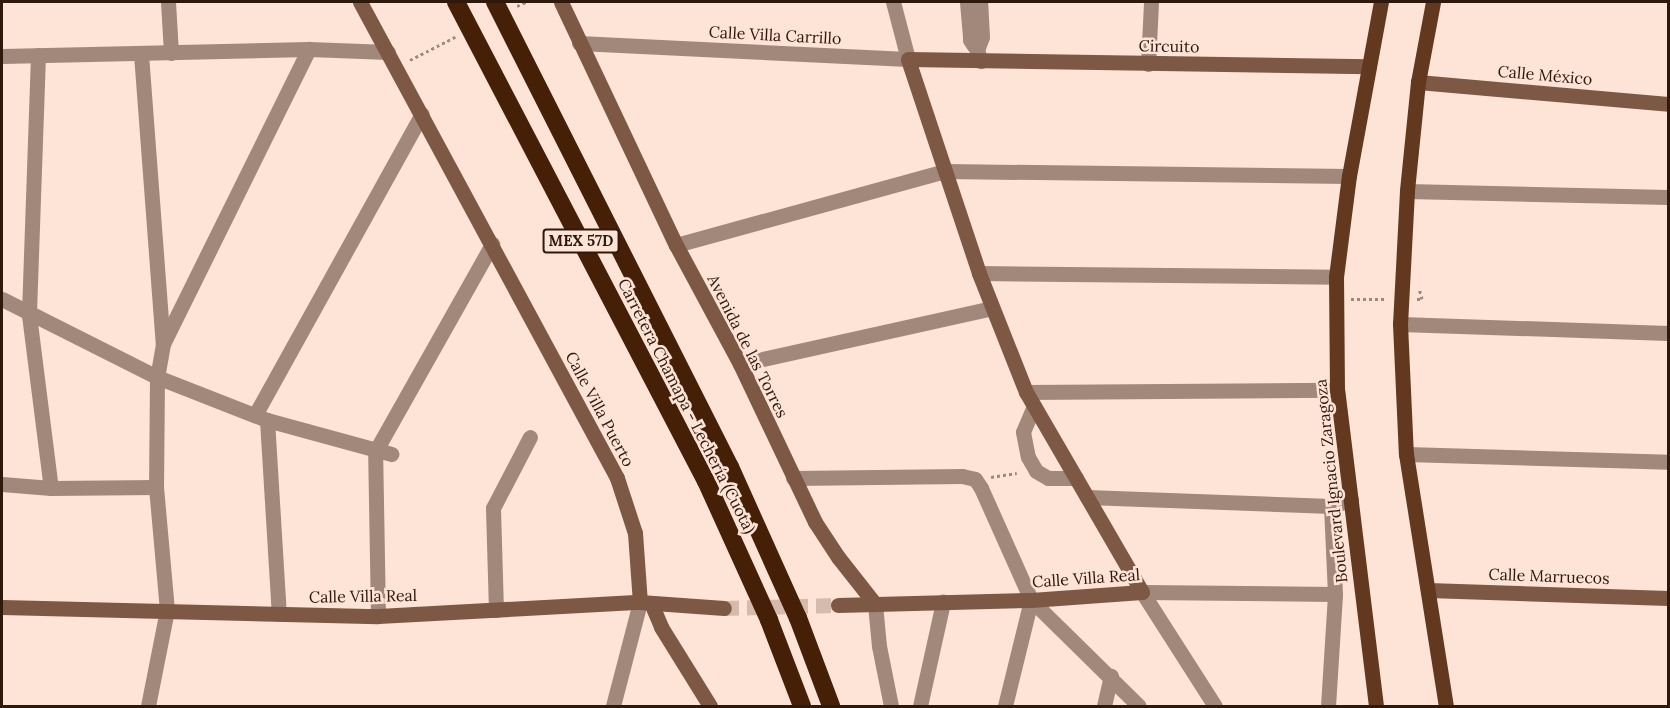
<!DOCTYPE html>
<meta charset="utf-8">
<style>
body{margin:0}
#map{position:relative;width:1670px;height:708px;overflow:hidden;background:#fde4d6;font-family:Lora,serif}
div>[style]{position:absolute}
.secondary-tunnel>*{height:15px;margin-top:-7.5px;transform-origin:0;background:repeating-linear-gradient(90deg,#d4bbae 0 15px,transparent 0 23px)}
.path>*{height:3px;margin-top:-1.5px;transform-origin:0;background:repeating-linear-gradient(90deg,#9f877a 0 3px,transparent 0 6px)}
.street>*{height:15px;margin:-7.5px;padding:0 7.5px;transform-origin:7.5px;border-radius:7.5px;background:#a1887a}
.secondary>*{height:15px;margin:-7.5px;padding:0 7.5px;transform-origin:7.5px;border-radius:7.5px;background:#7d5945}
.primary>*{height:15px;margin:-7.5px;padding:0 7.5px;transform-origin:7.5px;border-radius:7.5px;background:#62381f}
.highway>*{height:18px;margin:-9px;padding:0 9px;transform-origin:9px;border-radius:9px;background:#452007}
span{translate:-50% -50%;white-space:nowrap;text-align:center;line-height:1.15;-webkit-text-stroke:5px #fde4d6;paint-order:stroke}
.shield-label span{padding:2px 4px;background:#fde4d6;border:2px solid;border-radius:4px;-webkit-text-stroke-width:0}
.shield-label{font-size:15px;color:#2f190c;font-weight:700}
.street-label{font-size:16px;color:#2f190c}
.frame{position:absolute;inset:0;border:3px solid #2f190c;pointer-events:none}
</style>
<div id="map">
<div class="secondary-tunnel">
<div style="left:724px;top:608px;width:114px;rotate:-1.5deg"></div>
</div>
<div class="path">
<div style="left:517px;top:6px;width:10px;rotate:-24deg"></div>
<div style="left:410px;top:60px;width:51px;rotate:-27.1deg"></div>
<div style="left:1351px;top:299px;width:35px"></div>
<div style="left:1417px;top:299px;width:5px"></div>
<div style="left:1422px;top:299px;width:11px;rotate:-105deg"></div>
<div style="left:991px;top:477px;width:26px;rotate:-9deg"></div>
</div>
<div class="street">
<div style="left:168px;top:2px;width:51px;rotate:86.6deg"></div>
<div style="left:967px;top:2px;width:38px;rotate:85deg"></div>
<div style="left:970px;top:40px;width:12px;rotate:55deg"></div>
<div style="left:977px;top:50px;width:12px;rotate:70deg"></div>
<div style="left:579px;top:43px;width:329px;rotate:2.8deg"></div>
<div style="left:908px;top:59px;width:59px;rotate:-104.7deg"></div>
<div style="left:977px;top:50px;width:14px;rotate:-69deg"></div>
<div style="left:982px;top:37px;width:35px;rotate:-93deg"></div>
<div style="left:141px;top:54px;width:291px;rotate:85.7deg"></div>
<div style="left:163px;top:344px;width:34px;rotate:100deg"></div>
<div style="left:157px;top:377px;width:110px;rotate:90.5deg"></div>
<div style="left:156px;top:487px;width:123px;rotate:84.9deg"></div>
<div style="left:167px;top:610px;width:98px;rotate:101.2deg"></div>
<div style="left:38px;top:55px;width:260px;rotate:92deg"></div>
<div style="left:29px;top:315px;width:174px;rotate:82.8deg"></div>
<div style="left:2px;top:56px;width:307px;rotate:-1.3deg"></div>
<div style="left:309px;top:49px;width:79px;rotate:2.2deg"></div>
<div style="left:1148px;top:64px;width:62px;rotate:-87.2deg"></div>
<div style="left:1407px;top:191px;width:261px;rotate:1.3deg"></div>
<div style="left:676px;top:245px;width:279px;rotate:-15.4deg"></div>
<div style="left:945px;top:171px;width:404px;rotate:0.7deg"></div>
<div style="left:979px;top:273px;width:357px;rotate:0.6deg"></div>
<div style="left:2px;top:299px;width:174px;rotate:26.7deg"></div>
<div style="left:157px;top:377px;width:118px;rotate:21.4deg"></div>
<div style="left:267px;top:420px;width:129px;rotate:15.3deg"></div>
<div style="left:1400px;top:324px;width:268px;rotate:1.9deg"></div>
<div style="left:164px;top:342px;width:327px;rotate:-63.7deg"></div>
<div style="left:740px;top:364px;width:258px;rotate:-12.5deg"></div>
<div style="left:1026px;top:392px;width:311px;rotate:-0.4deg"></div>
<div style="left:1034px;top:406px;width:28px;rotate:113deg"></div>
<div style="left:1023px;top:432px;width:25px;rotate:79deg"></div>
<div style="left:1028px;top:457px;width:16px;rotate:60deg"></div>
<div style="left:1036px;top:471px;width:14px;rotate:30deg"></div>
<div style="left:1048px;top:478px;width:28px"></div>
<div style="left:255px;top:415px;width:344px;rotate:-61deg"></div>
<div style="left:267px;top:420px;width:194px;rotate:86.5deg"></div>
<div style="left:1406px;top:454px;width:262px;rotate:1.7deg"></div>
<div style="left:793px;top:478px;width:169px;rotate:-0.7deg"></div>
<div style="left:962px;top:476px;width:13px;rotate:13deg"></div>
<div style="left:975px;top:479px;width:11px;rotate:56deg"></div>
<div style="left:981px;top:488px;width:123px;rotate:65.9deg"></div>
<div style="left:1031px;top:600px;width:109px;rotate:103.8deg"></div>
<div style="left:2px;top:484px;width:49px;rotate:4.7deg"></div>
<div style="left:51px;top:488px;width:105px;rotate:-0.5deg"></div>
<div style="left:1087px;top:497px;width:244px;rotate:2.1deg"></div>
<div style="left:1331px;top:506px;width:21px;rotate:-17deg"></div>
<div style="left:1142px;top:592px;width:193px;rotate:0.6deg"></div>
<div style="left:1142px;top:592px;width:135px;rotate:57.4deg"></div>
<div style="left:1031px;top:600px;width:151px;rotate:44.5deg"></div>
<div style="left:875px;top:604px;width:42px;rotate:84.6deg"></div>
<div style="left:879px;top:646px;width:61px;rotate:78.7deg"></div>
<div style="left:496px;top:610px;width:102px;rotate:-91.7deg"></div>
<div style="left:493px;top:508px;width:80px;rotate:-62.5deg"></div>
<div style="left:378px;top:616px;width:164px;rotate:-91deg"></div>
<div style="left:375px;top:452px;width:239px;rotate:-60.6deg"></div>
<div style="left:613px;top:706px;width:107px;rotate:-75.4deg"></div>
<div style="left:920px;top:706px;width:107px;rotate:-77.5deg"></div>
<div style="left:1104px;top:706px;width:31px;rotate:-77deg"></div>
<div style="left:1328px;top:706px;width:112px;rotate:-86.4deg"></div>
<div style="left:1335px;top:594px;width:88px;rotate:-92.6deg"></div>
</div>
<div class="secondary">
<div style="left:360px;top:2px;width:541px;rotate:61.63deg"></div>
<div style="left:617px;top:478px;width:58px;rotate:71.9deg"></div>
<div style="left:635px;top:533px;width:69px;rotate:85.9deg"></div>
<div style="left:561px;top:2px;width:269px;rotate:64.7deg"></div>
<div style="left:676px;top:245px;width:135px;rotate:61.7deg"></div>
<div style="left:740px;top:364px;width:175px;rotate:64.6deg"></div>
<div style="left:815px;top:522px;width:42px;rotate:56.7deg"></div>
<div style="left:838px;top:557px;width:60px;rotate:51.8deg"></div>
<div style="left:1418px;top:82px;width:251px;rotate:5deg"></div>
<div style="left:1428px;top:590px;width:240px;rotate:1.9deg"></div>
<div style="left:651px;top:603px;width:26px;rotate:67deg"></div>
<div style="left:661px;top:627px;width:93px;rotate:58.2deg"></div>
<div style="left:838px;top:605px;width:193px;rotate:-1.5deg"></div>
<div style="left:1031px;top:600px;width:111px;rotate:-4.1deg"></div>
<div style="left:1142px;top:592px;width:231px;rotate:-120.1deg"></div>
<div style="left:1026px;top:392px;width:128px;rotate:-111.6deg"></div>
<div style="left:979px;top:273px;width:225px;rotate:-108.4deg"></div>
<div style="left:908px;top:59px;width:461px;rotate:0.9deg"></div>
<div style="left:2px;top:607px;width:376px;rotate:1.4deg"></div>
<div style="left:378px;top:616px;width:262px;rotate:-3.1deg"></div>
<div style="left:640px;top:602px;width:84px;rotate:4.1deg"></div>
</div>
<div class="primary">
<div style="left:1433px;top:2px;width:81px;rotate:100.6deg"></div>
<div style="left:1418px;top:82px;width:110px;rotate:95.8deg"></div>
<div style="left:1407px;top:191px;width:133px;rotate:93deg"></div>
<div style="left:1400px;top:324px;width:130px;rotate:87.4deg"></div>
<div style="left:1406px;top:454px;width:255px;rotate:81deg"></div>
<div style="left:1376px;top:706px;width:318px;rotate:-97deg"></div>
<div style="left:1337px;top:390px;width:113px;rotate:-90.5deg"></div>
<div style="left:1336px;top:277px;width:102px;rotate:-82.7deg"></div>
<div style="left:1349px;top:176px;width:177px;rotate:-79.6deg"></div>
</div>
<div class="highway">
<div style="left:456px;top:2px;width:540px;rotate:62.44deg"></div>
<div style="left:706px;top:481px;width:153px;rotate:65.6deg"></div>
<div style="left:769px;top:620px;width:92px;rotate:69deg"></div>
<div style="left:495px;top:2px;width:521px;rotate:63.19deg"></div>
<div style="left:730px;top:467px;width:166px;rotate:65.8deg"></div>
<div style="left:798px;top:618px;width:94px;rotate:69.4deg"></div>
</div>
<div class="shield-label">
<span style="left:581px;top:241px">MEX 57D</span>
</div>
<div class="street-label">
<span style="left:775px;top:35px;rotate:3deg">Calle Villa Carrillo</span>
<span style="left:1169px;top:46px;rotate:1deg">Circuito</span>
<span style="left:1545px;top:75px;rotate:5deg">Calle México</span>
<span style="left:748px;top:346px;rotate:63deg">Avenida de las Torres</span>
<span style="left:687px;top:406px;rotate:63deg">Carretera Chamapa - Lechería (Cuota)</span>
<span style="left:600px;top:409px;rotate:62deg">Calle Villa Puerto</span>
<span style="left:1331px;top:481px;rotate:-96deg">Boulevard Ignacio Zaragoza</span>
<span style="left:1549px;top:576px;rotate:2deg">Calle Marruecos</span>
<span style="left:1086px;top:578px;rotate:-4deg">Calle Villa Real</span>
<span style="left:363px;top:596px;rotate:-1deg">Calle Villa Real</span>
</div>
<div class="frame"></div>
</div>
